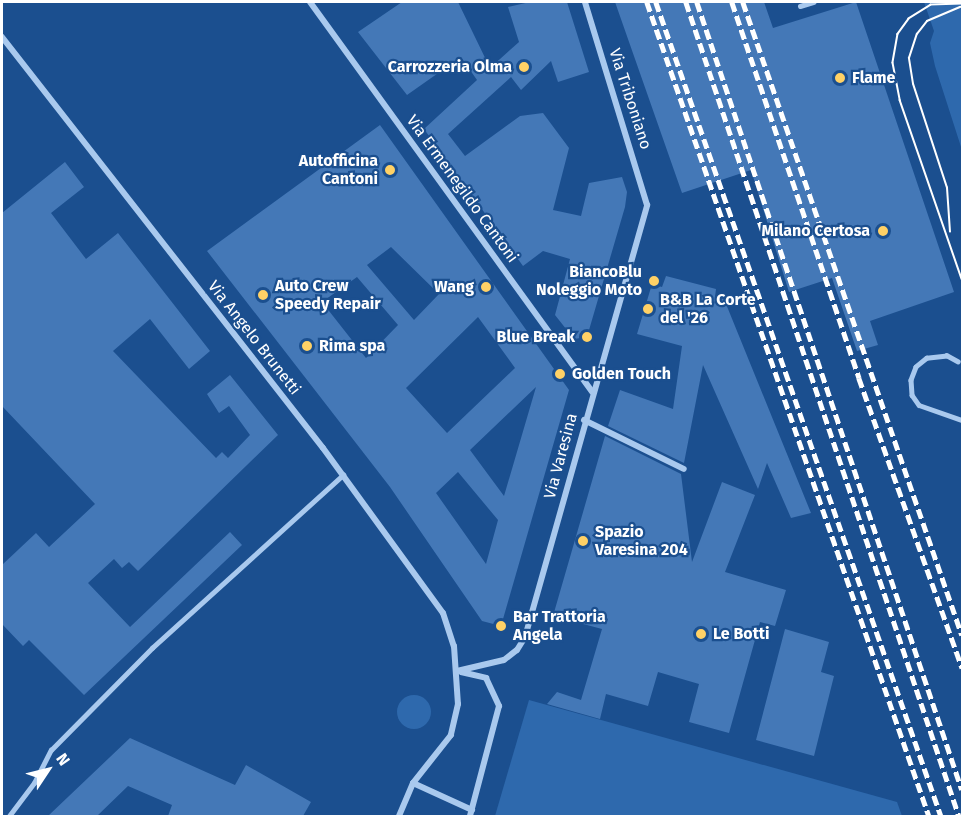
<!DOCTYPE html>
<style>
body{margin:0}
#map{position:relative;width:964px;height:818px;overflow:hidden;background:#1b4f8f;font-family:"Fira Sans",sans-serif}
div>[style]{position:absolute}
.green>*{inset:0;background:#2e69ad}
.round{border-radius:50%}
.building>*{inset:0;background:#4478b7}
.service>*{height:4.5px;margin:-2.25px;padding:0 2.25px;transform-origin:2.25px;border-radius:2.25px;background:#a9c9ee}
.minor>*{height:6px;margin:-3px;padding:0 3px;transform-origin:3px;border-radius:3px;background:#a9c9ee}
.tram>*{height:1.5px;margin:-0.75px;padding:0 0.75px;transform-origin:0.75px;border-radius:0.75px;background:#fff}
.rail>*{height:4.5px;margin-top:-2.25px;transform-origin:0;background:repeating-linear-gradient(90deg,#fff 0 10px,transparent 0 14.5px)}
.dots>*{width:16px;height:16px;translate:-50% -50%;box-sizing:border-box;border:3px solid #1b4f8f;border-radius:50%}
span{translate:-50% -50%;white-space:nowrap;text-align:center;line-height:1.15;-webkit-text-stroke:4.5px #1b4f8f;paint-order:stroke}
.poi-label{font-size:16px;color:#fff;font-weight:700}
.right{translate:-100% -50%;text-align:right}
.left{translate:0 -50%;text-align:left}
.street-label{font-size:16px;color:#fff}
.frame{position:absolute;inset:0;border:3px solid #fff;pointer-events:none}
.north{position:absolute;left:18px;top:740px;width:60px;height:60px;-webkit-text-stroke:4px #1b4f8f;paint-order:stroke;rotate:55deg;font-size:16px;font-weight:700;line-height:24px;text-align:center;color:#fff}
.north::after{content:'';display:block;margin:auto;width:21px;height:27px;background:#fff;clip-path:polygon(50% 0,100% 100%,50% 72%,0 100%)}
</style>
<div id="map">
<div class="green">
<div style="clip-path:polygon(924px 2px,962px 2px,962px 150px,935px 66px,930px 43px,934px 31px)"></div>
<div class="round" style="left:397px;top:695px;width:34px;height:34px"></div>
<div style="clip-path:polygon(529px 700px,897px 802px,902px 816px,495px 816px)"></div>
</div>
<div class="building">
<div style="clip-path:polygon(402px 2px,458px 2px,490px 68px,519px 42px,508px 7px,530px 2px,567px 2px,589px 72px,558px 82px,551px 61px,521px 90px,511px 77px,448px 134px,465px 156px,520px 116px,543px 113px,569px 148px,553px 210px,581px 216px,589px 183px,622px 177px,627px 192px,625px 207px,587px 337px,574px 339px,555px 315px,570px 259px,543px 251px,523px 266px,424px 129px,477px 80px,461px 57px,407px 95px,358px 32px)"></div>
<div style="clip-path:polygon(615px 2px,764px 2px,773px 28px,856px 2px,954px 292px,870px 321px,878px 345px,857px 351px,832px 278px,789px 292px,751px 170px,682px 193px)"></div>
<div style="clip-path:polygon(evenodd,380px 125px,569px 390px,501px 626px,482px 621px,390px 487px,207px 251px,380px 125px,391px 247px,439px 294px,414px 320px,367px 265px,391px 247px,380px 125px,357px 277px,398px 325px,366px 358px,322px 302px,357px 277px,380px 125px,478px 317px,515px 368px,447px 433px,406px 388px,478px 317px,380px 125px,536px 387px,504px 496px,470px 450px,536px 387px,380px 125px,458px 472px,498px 520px,486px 564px,436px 493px,458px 472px)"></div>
<div style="clip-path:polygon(65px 162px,84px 187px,51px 213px,86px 259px,118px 233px,210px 351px,189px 369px,150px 319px,113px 351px,216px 458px,222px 452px,228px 458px,250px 435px,229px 406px,219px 413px,207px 394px,230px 375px,278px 435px,138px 571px,129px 562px,122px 568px,114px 559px,88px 583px,130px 627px,230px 532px,242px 545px,84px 695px,29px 640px,23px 646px,2px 624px,2px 565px,36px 533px,49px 547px,95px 504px,2px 406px,2px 213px)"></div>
<div style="clip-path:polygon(666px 276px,716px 289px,715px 297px,724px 299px,811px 513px,791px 518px,767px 463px,758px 489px,703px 365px,684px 463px,608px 426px,620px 390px,673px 409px,682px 346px,637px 334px,652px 284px,662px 287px)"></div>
<div style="clip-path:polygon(605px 436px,681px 474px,692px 562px,722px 482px,755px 495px,725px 572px,786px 590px,775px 626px,760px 622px,729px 733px,689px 722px,699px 684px,658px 672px,648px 706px,606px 694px,600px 719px,547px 704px,557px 692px,581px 700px,602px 629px,553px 616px)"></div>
<div style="clip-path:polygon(785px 629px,829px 642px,821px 672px,834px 676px,814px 756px,756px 740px)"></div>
<div style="clip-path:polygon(130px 738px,235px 785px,246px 765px,311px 802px,303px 816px,168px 816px,172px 805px,128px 786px,97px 816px,48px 816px)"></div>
</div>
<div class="service">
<div style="left:800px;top:6px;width:14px;rotate:-17deg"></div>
<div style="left:958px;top:362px;width:13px;rotate:-151deg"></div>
<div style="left:947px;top:356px;width:20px;rotate:174deg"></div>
<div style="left:927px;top:358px;width:14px;rotate:141deg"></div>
<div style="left:916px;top:367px;width:14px;rotate:111deg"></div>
<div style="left:911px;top:380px;width:15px;rotate:86deg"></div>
<div style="left:912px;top:395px;width:12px;rotate:55deg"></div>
<div style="left:919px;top:405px;width:46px;rotate:19.2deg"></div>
<div style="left:9px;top:816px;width:41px;rotate:-52.9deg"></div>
<div style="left:34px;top:783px;width:37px;rotate:-63deg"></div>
<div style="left:51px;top:750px;width:144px;rotate:-45.3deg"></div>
<div style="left:152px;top:648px;width:258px;rotate:-42.2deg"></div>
</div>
<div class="minor">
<div style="left:310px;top:2px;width:481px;rotate:54.1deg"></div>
<div style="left:2px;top:37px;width:521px;rotate:52.01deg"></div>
<div style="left:323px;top:448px;width:204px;rotate:54deg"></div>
<div style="left:443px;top:613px;width:35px;rotate:72deg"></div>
<div style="left:454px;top:646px;width:58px;rotate:86.1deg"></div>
<div style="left:458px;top:704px;width:32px;rotate:103deg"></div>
<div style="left:451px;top:735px;width:61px;rotate:128.4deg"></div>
<div style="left:413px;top:783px;width:36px;rotate:113deg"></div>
<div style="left:584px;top:420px;width:111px;rotate:26.1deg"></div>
<div style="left:457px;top:671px;width:48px;rotate:-13.2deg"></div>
<div style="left:504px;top:660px;width:16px;rotate:-38deg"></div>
<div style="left:517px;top:650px;width:15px;rotate:-58deg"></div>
<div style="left:525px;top:637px;width:449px;rotate:-74.2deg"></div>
<div style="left:647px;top:205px;width:212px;rotate:-107deg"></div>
<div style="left:461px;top:672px;width:26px;rotate:13deg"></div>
<div style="left:486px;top:678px;width:31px;rotate:65deg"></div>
<div style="left:499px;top:706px;width:114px;rotate:104.8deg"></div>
<div style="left:413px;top:783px;width:65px;rotate:24.6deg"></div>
</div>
<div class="tram">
<div style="left:962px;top:4px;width:31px;rotate:178deg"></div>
<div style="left:931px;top:5px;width:26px;rotate:148deg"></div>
<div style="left:909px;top:19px;width:19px;rotate:126deg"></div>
<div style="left:898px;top:34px;width:29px;rotate:100deg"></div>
<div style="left:893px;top:63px;width:38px;rotate:79deg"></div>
<div style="left:900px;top:100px;width:189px;rotate:70.9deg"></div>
<div style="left:950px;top:232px;width:44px;rotate:-93.9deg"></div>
<div style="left:947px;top:188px;width:109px;rotate:-108.1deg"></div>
<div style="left:913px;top:84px;width:26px;rotate:-99deg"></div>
<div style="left:909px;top:58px;width:25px;rotate:-72deg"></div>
<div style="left:917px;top:34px;width:16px;rotate:-52deg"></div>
<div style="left:927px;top:21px;width:36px;rotate:-23deg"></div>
</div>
<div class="rail">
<div style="left:647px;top:2px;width:861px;rotate:70.89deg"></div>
<div style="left:656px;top:2px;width:862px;rotate:70.7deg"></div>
<div style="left:686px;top:2px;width:859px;rotate:71.46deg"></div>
<div style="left:697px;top:2px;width:831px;rotate:71.41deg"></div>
<div style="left:732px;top:2px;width:397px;rotate:71.3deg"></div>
<div style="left:859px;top:378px;width:308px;rotate:70.4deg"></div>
<div style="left:743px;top:2px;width:670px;rotate:70.92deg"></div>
</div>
<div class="dots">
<div style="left:524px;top:67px;background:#ffd166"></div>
<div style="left:840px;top:78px;background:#ffd166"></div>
<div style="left:390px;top:170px;background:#ffd166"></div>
<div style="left:883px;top:231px;background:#ffd166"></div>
<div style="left:654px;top:281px;background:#ffd166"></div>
<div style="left:486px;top:287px;background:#ffd166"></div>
<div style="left:263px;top:295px;background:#ffd166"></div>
<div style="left:648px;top:309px;background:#ffd166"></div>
<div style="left:587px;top:337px;background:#ffd166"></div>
<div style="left:307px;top:346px;background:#ffd166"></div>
<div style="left:560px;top:374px;background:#ffd166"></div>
<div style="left:583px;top:541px;background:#ffd166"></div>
<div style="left:501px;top:626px;background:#ffd166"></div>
<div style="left:701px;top:634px;background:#ffd166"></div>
</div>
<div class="poi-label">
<span class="right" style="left:512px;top:67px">Carrozzeria Olma</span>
<span class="left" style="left:852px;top:78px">Flame</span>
<span class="right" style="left:378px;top:170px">Autofficina<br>Cantoni</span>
<span class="right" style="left:870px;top:231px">Milano Certosa</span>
<span class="right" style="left:642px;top:281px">BiancoBlu<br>Noleggio Moto</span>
<span class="left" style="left:275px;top:295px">Auto Crew<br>Speedy Repair</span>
<span class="right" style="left:474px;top:287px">Wang</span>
<span class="left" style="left:660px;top:309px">B&amp;B La Corte<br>del '26</span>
<span class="right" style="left:575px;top:337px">Blue Break</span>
<span class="left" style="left:319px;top:346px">Rima spa</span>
<span class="left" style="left:572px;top:374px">Golden Touch</span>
<span class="left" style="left:595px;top:541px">Spazio<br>Varesina 204</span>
<span class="left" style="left:513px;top:626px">Bar Trattoria<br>Angela</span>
<span class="left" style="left:713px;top:634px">Le Botti</span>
</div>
<div class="street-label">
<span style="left:630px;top:99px;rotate:72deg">Via Triboniano</span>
<span style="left:462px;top:189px;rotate:54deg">Via Ermenegildo Cantoni</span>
<span style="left:254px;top:338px;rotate:52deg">Via Angelo Brunetti</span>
<span style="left:561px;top:456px;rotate:-75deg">Via Varesina</span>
</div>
<div class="frame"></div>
<div class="north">N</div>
</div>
